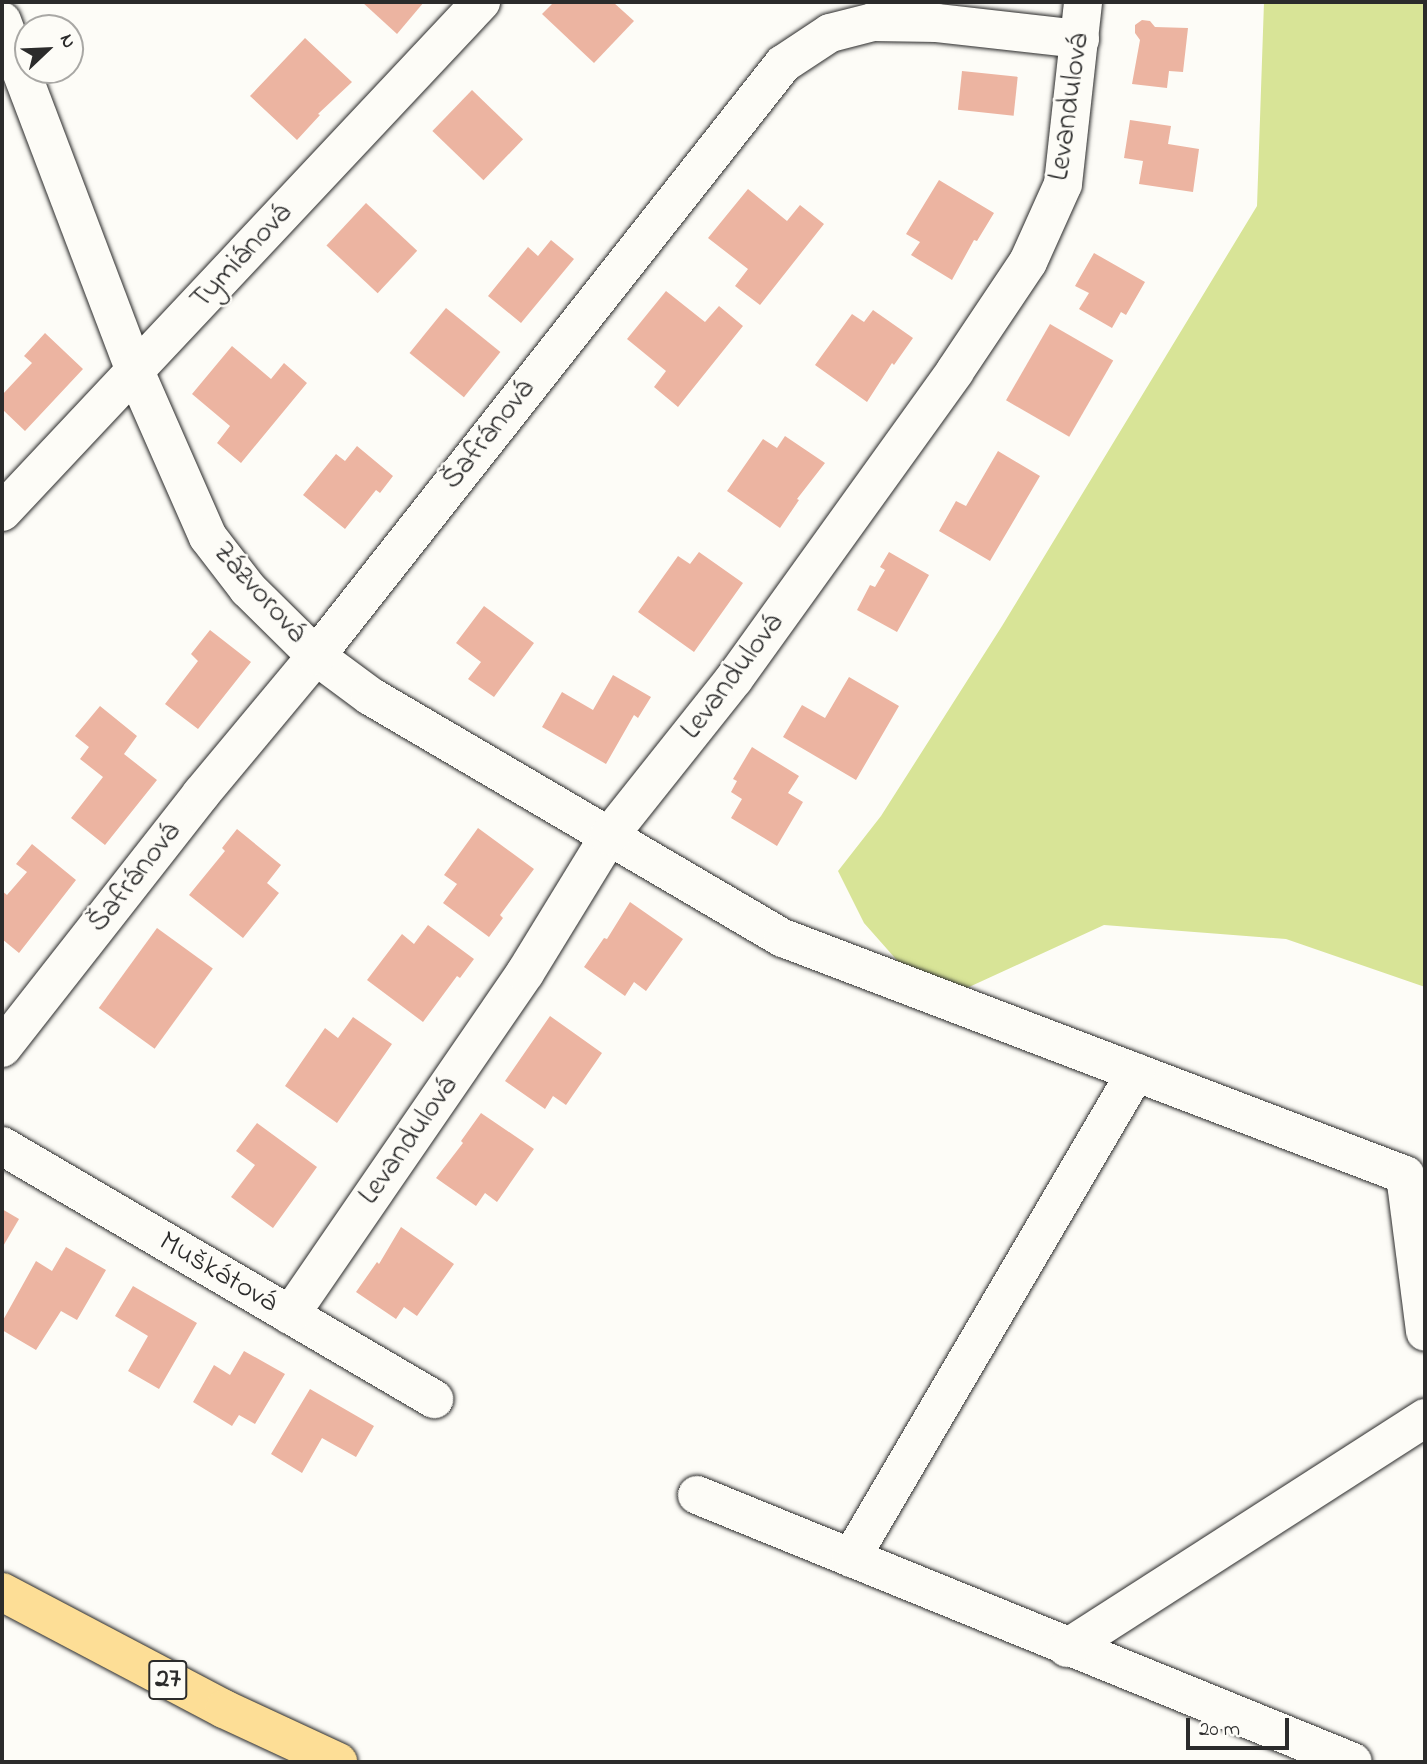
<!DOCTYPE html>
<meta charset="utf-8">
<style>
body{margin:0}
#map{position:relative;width:1427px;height:1764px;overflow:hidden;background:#fdfcf7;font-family:"Indie Flower",sans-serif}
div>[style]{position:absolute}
.green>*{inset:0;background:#d8e497}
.building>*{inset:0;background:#ecb4a1;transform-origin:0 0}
.roads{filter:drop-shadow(0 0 2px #2b2b2b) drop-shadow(0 0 2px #2b2b2b)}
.minor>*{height:38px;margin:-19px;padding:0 19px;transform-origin:19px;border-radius:19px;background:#fdfcf7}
.major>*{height:38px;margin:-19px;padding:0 19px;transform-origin:19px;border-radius:19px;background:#fdde96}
span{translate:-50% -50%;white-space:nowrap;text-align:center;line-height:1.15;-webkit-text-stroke:5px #fdfcf7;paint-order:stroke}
.shield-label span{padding:2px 5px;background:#fdfcf7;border:2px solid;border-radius:5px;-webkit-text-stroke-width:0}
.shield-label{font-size:28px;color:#2b2b2b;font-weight:700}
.street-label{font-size:30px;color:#2b2b2b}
.frame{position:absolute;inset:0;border:4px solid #2b2b2b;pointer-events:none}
.north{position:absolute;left:14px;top:14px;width:70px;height:70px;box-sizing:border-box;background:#fdfcf7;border:2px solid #a9a8a5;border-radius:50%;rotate:67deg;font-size:19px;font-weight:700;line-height:28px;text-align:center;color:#2b2b2b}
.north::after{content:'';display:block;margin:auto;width:24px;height:32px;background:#2b2b2b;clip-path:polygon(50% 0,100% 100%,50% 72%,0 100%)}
.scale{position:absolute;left:1186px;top:1718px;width:103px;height:32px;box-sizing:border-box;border:4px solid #2b2b2b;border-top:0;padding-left:9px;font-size:21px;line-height:24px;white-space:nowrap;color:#2b2b2b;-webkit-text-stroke:5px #fdfcf7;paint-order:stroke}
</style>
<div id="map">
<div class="green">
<div style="clip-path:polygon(1264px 2px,1425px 2px,1425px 987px,1286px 939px,1104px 925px,956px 993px,910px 975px,864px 923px,838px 871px,881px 816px,1002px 626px,1257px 206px)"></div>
</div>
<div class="building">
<div style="clip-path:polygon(362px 2px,424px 2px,397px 34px)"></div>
<div style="clip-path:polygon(554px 2px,613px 2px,634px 21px,594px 63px,542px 14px)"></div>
<div style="clip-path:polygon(1142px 20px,1150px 21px,1155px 27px,1188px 28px,1183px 72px,1169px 71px,1167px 88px,1132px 84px,1140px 40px,1135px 33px,1135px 25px)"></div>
<div style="clip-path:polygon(305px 38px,352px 82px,318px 114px,320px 115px,297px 140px,250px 96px)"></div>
<div style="left:962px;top:71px;width:56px;height:39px;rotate:6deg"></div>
<div style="left:472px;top:90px;width:71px;height:57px;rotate:44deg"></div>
<div style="clip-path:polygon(1130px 120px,1171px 126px,1168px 144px,1199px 149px,1193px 192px,1139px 184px,1143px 161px,1124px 158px)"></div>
<div style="clip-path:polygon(939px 180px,994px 213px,977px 241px,974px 240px,952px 280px,911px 255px,920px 242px,906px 234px)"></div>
<div style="clip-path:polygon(748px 189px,787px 221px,800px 205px,824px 224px,760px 305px,735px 286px,748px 269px,708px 238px)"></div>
<div style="left:366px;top:203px;width:70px;height:58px;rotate:43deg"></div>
<div style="clip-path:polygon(551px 240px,574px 259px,521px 323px,488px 296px,528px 247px,538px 256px)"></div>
<div style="clip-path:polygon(1094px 253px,1145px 282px,1126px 315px,1121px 312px,1112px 328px,1079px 309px,1089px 293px,1075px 286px)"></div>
<div style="clip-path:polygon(666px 291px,705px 322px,719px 306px,743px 326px,678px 407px,654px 387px,666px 371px,627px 339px)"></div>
<div style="left:446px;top:308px;width:70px;height:58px;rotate:39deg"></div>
<div style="clip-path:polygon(873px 310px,913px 338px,894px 365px,892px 363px,867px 402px,815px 365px,852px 314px,864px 322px)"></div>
<div style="left:1050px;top:324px;width:73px;height:88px;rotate:30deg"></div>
<div style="clip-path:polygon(45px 333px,83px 369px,25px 431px,2px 409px,2px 395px,32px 363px,24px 356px)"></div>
<div style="clip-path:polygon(232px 346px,271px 379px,284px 363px,307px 383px,241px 463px,217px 443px,230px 426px,192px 394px)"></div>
<div style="clip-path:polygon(785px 436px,825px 463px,797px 499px,799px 500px,780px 528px,727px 491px,763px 439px,777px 448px)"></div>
<div style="clip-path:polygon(357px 446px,393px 476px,380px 493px,376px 490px,345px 529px,303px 495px,336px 454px,345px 461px)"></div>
<div style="clip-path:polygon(998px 451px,1040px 476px,990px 561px,939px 531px,956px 501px,966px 506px)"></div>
<div style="clip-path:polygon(699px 552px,743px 583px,694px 652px,638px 612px,678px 556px,690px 564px)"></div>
<div style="clip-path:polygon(889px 552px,929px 575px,897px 632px,857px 610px,870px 585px,875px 587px,885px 570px,880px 567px)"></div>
<div style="clip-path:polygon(484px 606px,534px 643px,494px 697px,468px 679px,481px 662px,456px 643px)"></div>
<div style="clip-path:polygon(210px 630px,251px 662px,198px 729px,165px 704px,198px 661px,191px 654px)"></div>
<div style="clip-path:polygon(613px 675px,651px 697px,638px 718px,634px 715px,606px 764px,542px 727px,562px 692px,593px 710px)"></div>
<div style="clip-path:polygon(849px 677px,899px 706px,856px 780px,783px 737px,802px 705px,825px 718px)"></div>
<div style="clip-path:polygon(100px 706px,137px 736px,124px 754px,157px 780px,105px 845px,71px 818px,103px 777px,80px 759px,89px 747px,75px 736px)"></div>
<div style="clip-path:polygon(752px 747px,799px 776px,788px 793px,803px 802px,777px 846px,731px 818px,742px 799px,731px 792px,737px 781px,733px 779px)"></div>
<div style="clip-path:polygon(478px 828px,534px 869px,500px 915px,503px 918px,489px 937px,443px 903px,457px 884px,444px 875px)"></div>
<div style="clip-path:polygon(237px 829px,281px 865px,267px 883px,279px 893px,243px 938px,189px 895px,225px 851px,222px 848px)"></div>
<div style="clip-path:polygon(32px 844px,76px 880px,19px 953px,2px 939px,2px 891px,7px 895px,27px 872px,16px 864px)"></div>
<div style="clip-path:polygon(630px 902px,683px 939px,646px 991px,634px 982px,625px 996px,584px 967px,604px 938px,607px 939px)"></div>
<div style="clip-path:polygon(428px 925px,474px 959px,460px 978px,457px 976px,423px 1022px,367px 980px,402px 934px,414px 944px)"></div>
<div style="left:157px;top:928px;width:69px;height:99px;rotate:36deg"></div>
<div style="clip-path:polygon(550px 1016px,602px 1053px,566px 1105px,553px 1096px,545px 1109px,505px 1081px)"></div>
<div style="clip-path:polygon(353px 1017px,392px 1044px,337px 1123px,285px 1086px,325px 1028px,338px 1038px)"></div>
<div style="clip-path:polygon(481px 1113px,534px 1149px,497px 1202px,485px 1193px,476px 1206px,436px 1178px,463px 1143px,461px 1141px)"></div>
<div style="clip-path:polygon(257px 1123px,317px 1167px,273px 1228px,231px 1197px,255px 1165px,236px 1151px)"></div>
<div style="clip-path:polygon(2px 1209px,19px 1219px,2px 1248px)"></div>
<div style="clip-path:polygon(401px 1227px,454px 1264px,417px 1316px,404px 1307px,396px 1319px,356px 1292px,377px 1262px,379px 1264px)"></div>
<div style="clip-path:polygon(66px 1247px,106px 1270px,77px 1320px,61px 1311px,36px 1350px,2px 1330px,2px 1322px,36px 1261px,52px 1271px)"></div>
<div style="clip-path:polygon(133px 1286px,197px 1323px,159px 1389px,128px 1371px,148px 1336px,115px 1316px)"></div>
<div style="clip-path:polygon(244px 1351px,285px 1374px,255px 1424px,239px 1415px,232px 1426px,193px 1402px,214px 1365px,230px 1375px)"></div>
<div style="clip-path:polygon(310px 1389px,374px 1426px,356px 1457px,322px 1438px,302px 1473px,271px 1454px)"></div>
</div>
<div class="roads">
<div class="minor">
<div style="left:2px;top:21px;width:374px;rotate:69.2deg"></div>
<div style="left:135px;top:371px;width:181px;rotate:66.3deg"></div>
<div style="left:208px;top:537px;width:66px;rotate:52.4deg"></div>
<div style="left:248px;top:589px;width:95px;rotate:44.6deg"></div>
<div style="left:316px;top:656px;width:67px;rotate:36.5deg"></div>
<div style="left:370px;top:696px;width:479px;rotate:30.4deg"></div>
<div style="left:783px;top:938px;width:666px;rotate:20.86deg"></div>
<div style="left:1405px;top:1175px;width:158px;rotate:82.7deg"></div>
<div style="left:2px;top:512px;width:700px;rotate:-46.8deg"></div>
<div style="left:2px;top:1048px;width:323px;rotate:-51.9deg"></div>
<div style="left:201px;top:794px;width:180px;rotate:-50.2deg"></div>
<div style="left:316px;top:656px;width:754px;rotate:-51.73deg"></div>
<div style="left:783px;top:64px;width:56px;rotate:-33.4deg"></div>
<div style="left:830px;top:33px;width:44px;rotate:-14.3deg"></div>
<div style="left:873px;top:22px;width:64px;rotate:0.9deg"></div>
<div style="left:937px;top:23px;width:144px;rotate:6.4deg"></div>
<div style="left:2px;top:1146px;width:501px;rotate:30.36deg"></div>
<div style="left:290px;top:1315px;width:415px;rotate:-55.5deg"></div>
<div style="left:525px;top:973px;width:161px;rotate:-58.5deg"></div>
<div style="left:609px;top:836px;width:201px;rotate:-51.5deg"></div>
<div style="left:734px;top:679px;width:379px;rotate:-54.3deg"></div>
<div style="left:955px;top:371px;width:131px;rotate:-56.2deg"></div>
<div style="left:1028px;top:262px;width:85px;rotate:-65.8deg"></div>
<div style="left:1063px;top:184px;width:183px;rotate:-83.7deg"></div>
<div style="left:697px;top:1495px;width:708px;rotate:22.15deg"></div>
<div style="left:851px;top:1558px;width:563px;rotate:-59.61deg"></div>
<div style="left:1067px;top:1648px;width:426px;rotate:-32.7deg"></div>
</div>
<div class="major">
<div style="left:2px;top:1592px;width:251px;rotate:27.8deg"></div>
<div style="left:224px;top:1709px;width:126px;rotate:24.9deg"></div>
</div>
</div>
<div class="shield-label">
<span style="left:168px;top:1680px">27</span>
</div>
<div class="street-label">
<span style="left:1070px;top:107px;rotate:-82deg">Levandulová</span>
<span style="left:242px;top:257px;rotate:-47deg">Tymiánová</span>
<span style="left:489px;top:435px;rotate:-52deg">Šafránová</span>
<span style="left:259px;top:593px;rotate:48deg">Zázvorová</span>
<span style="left:733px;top:677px;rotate:-53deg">Levandulová</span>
<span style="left:135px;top:878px;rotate:-52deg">Šafránová</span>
<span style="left:409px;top:1141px;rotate:-55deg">Levandulová</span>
<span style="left:218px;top:1273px;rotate:30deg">Muškátová</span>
</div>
<div class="frame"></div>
<div class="north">N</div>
<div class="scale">20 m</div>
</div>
